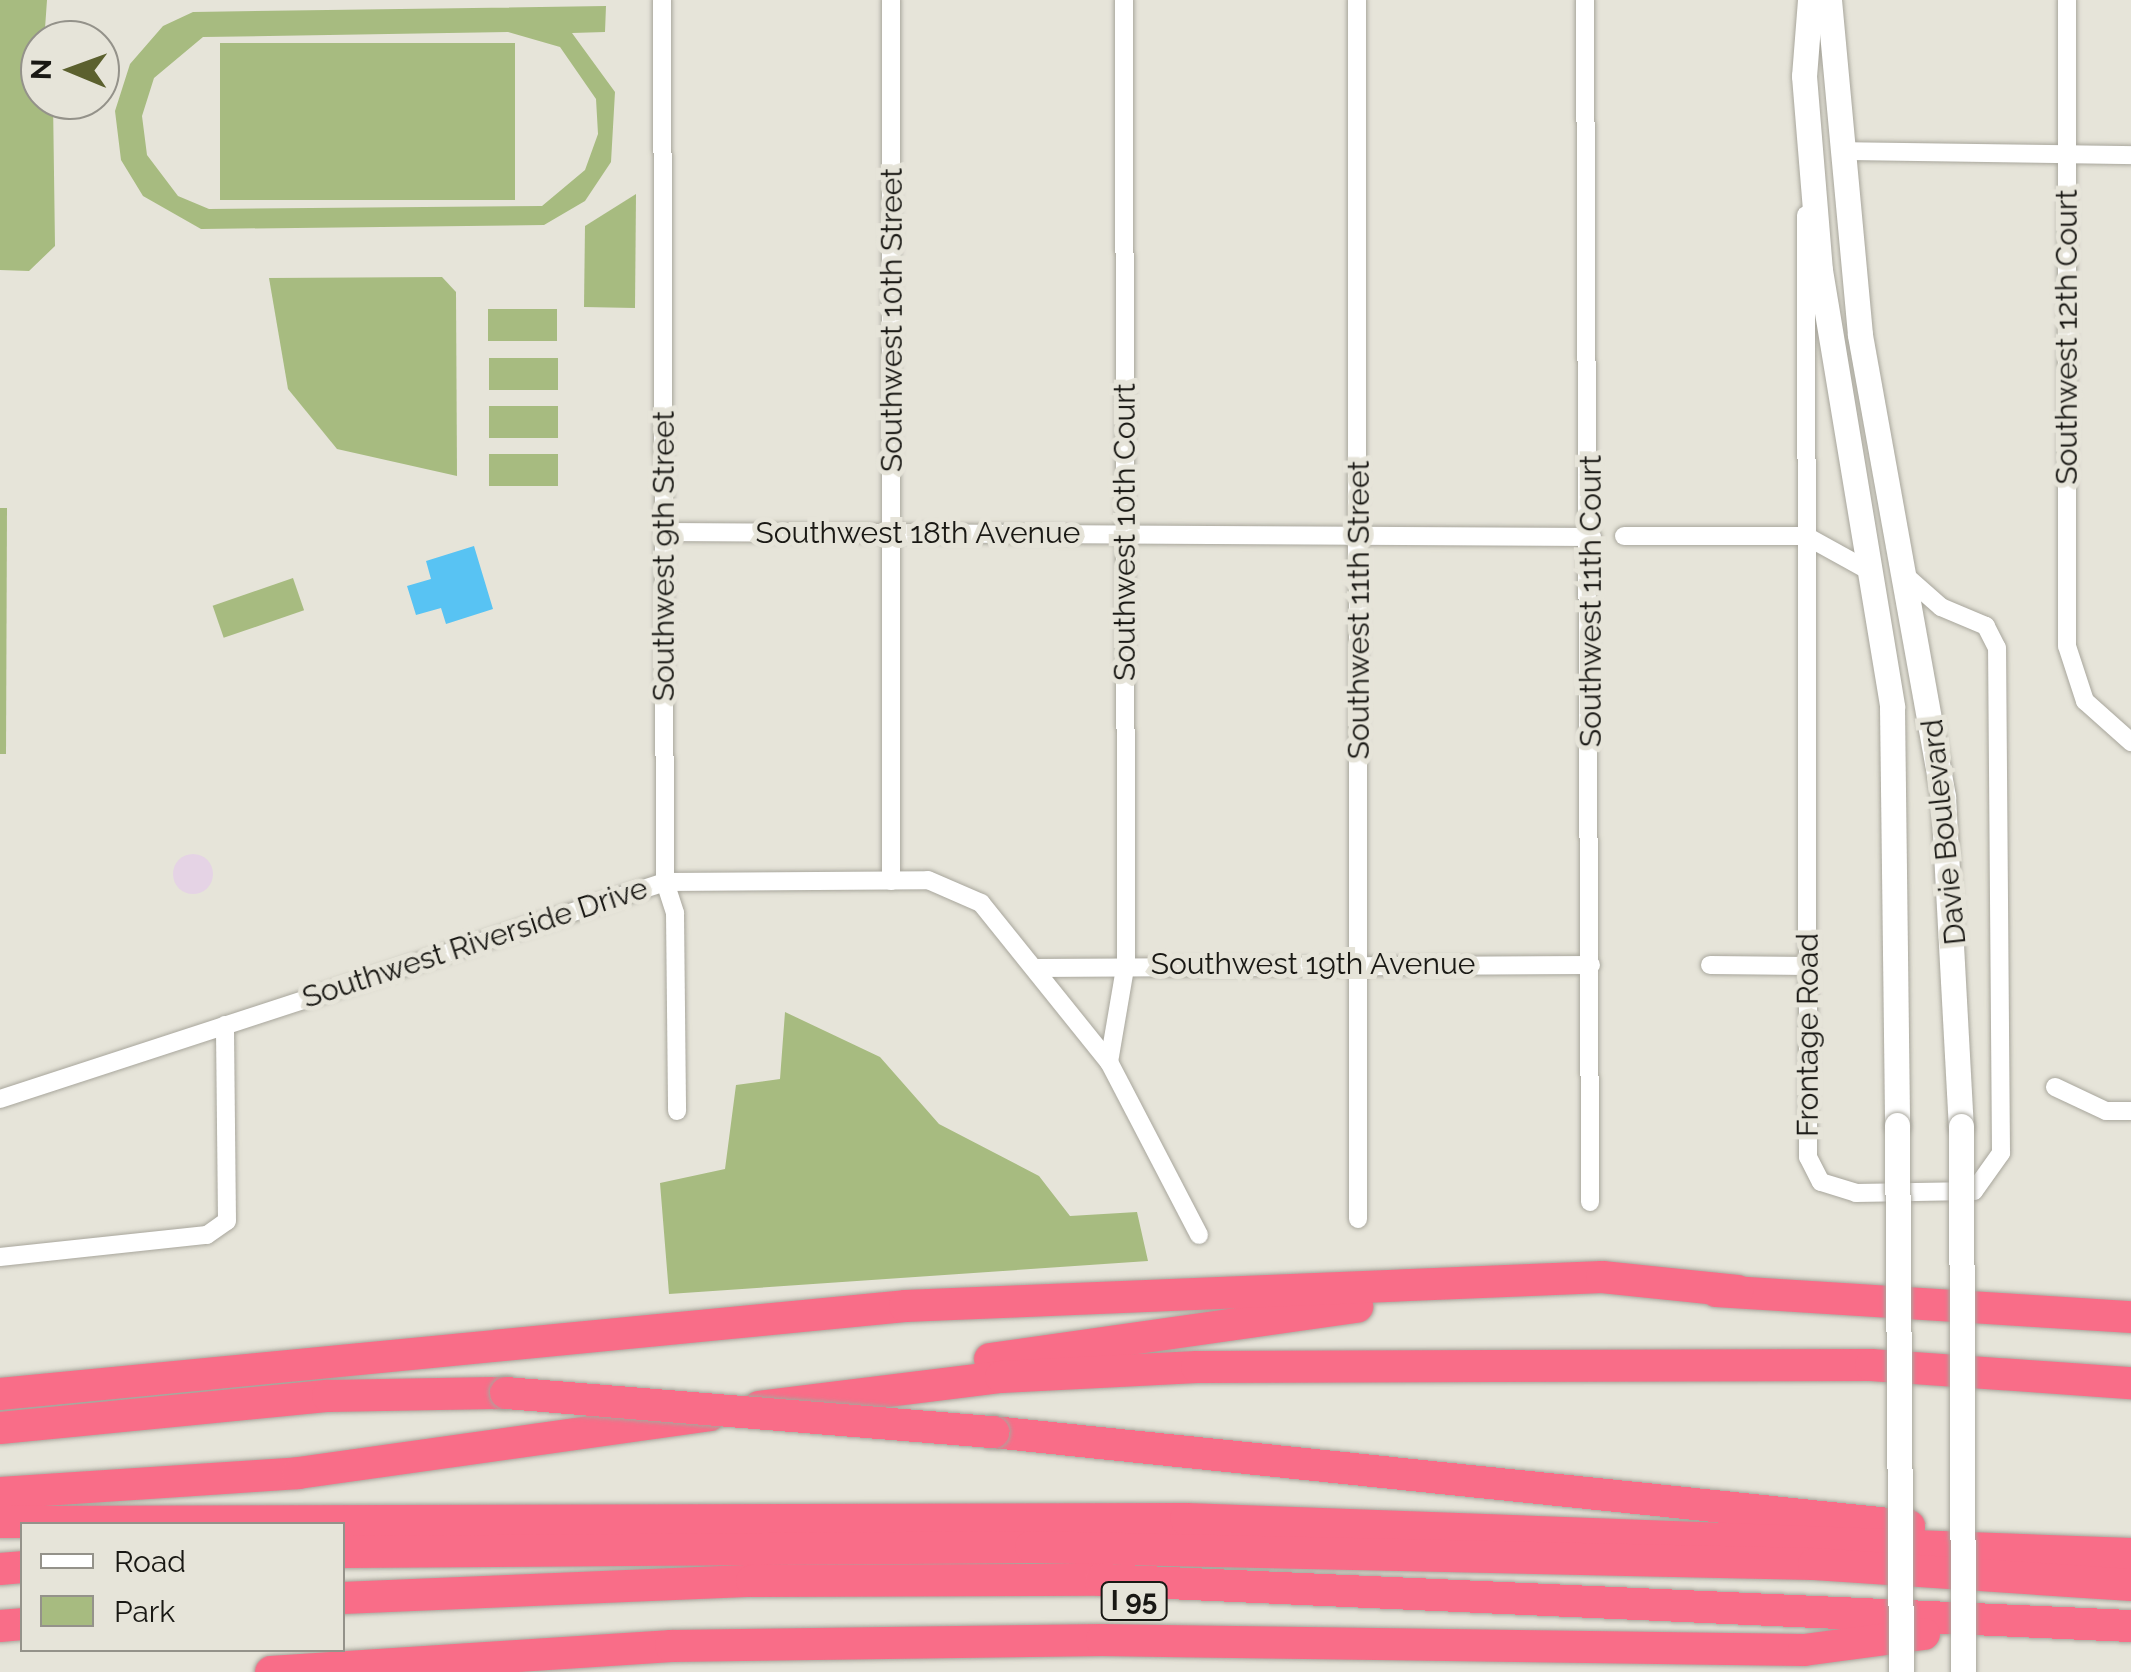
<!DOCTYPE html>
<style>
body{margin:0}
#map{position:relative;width:2131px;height:1672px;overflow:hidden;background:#e6e4d9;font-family:Raleway,sans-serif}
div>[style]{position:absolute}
.industrial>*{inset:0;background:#e5d3e5}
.round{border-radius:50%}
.green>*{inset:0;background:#a7bb80;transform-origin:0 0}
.water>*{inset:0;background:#58c3f3}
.roads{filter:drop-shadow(0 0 2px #a8a69c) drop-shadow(0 0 2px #a8a69c)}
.street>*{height:18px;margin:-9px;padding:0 9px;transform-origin:9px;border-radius:9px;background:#fff}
.secondary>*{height:25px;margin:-12.5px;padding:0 12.5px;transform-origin:12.5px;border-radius:12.5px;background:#fff}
.highway>*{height:32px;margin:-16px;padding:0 16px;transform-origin:16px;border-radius:16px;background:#f96d88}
.bridges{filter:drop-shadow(0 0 2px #a8a69c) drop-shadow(0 0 2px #a8a69c)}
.secondary-bridge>*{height:25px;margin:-12.5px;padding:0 12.5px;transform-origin:12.5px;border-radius:12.5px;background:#fff}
.highway-bridge>*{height:32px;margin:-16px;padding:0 16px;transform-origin:16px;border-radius:16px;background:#f96d88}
span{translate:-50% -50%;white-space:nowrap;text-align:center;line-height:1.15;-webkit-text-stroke:10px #e6e4d9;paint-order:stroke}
.shield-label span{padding:2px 8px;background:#e6e4d9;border:2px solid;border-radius:8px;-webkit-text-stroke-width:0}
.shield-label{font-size:28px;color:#191814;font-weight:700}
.street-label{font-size:30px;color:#191814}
.legend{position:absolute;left:20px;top:1522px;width:325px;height:130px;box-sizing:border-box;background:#e6e4d9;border:2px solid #94928a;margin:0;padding:12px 18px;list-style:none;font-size:30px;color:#191814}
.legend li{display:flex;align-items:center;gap:20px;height:50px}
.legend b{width:50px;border:2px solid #94928a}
.north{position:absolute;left:20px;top:20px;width:100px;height:100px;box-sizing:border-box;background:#e6e4d9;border:2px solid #94928a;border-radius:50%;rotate:271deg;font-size:28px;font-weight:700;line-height:40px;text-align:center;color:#191814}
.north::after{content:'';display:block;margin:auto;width:35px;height:45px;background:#5b602e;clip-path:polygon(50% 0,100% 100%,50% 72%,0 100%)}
</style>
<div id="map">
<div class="industrial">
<div class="round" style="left:173px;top:854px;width:40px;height:40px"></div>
</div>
<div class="green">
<div style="clip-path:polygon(0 0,47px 0,40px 100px,53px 100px,55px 246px,29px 271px,0 270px)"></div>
<div style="clip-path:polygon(evenodd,606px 6px,605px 32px,572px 33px,615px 92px,611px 162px,585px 201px,544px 225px,201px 229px,143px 196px,121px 160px,115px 111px,130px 64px,163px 26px,193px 12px,606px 6px,508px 32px,560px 47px,596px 99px,598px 134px,585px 170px,542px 206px,209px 209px,178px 196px,147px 155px,142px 116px,154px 78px,203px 37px,508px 32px)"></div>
<div style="left:515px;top:43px;width:157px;height:295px;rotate:90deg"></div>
<div style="clip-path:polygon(636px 194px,635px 308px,584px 307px,585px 226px)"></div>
<div style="clip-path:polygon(442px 277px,456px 292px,457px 476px,337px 449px,288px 389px,269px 278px)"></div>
<div style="left:488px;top:309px;width:69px;height:32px"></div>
<div style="left:489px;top:358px;width:69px;height:32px"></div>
<div style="left:489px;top:406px;width:69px;height:32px"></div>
<div style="left:489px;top:454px;width:69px;height:32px"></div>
<div style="clip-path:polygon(0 508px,7px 508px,6px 754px,0 754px)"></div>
<div style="left:293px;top:578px;width:34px;height:85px;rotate:71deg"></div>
<div style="clip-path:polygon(785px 1012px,880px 1057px,939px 1124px,1039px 1176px,1070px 1216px,1137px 1212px,1148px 1261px,669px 1294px,660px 1183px,725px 1169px,736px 1085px,780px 1079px)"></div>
</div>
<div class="water">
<div style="clip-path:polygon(474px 546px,493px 609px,446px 624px,441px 608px,416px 615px,407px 586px,431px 579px,426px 561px)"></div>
</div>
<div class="roads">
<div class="street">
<div style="left:662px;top:0;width:882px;rotate:89.81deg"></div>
<div style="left:665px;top:882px;width:33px;rotate:72deg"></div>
<div style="left:675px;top:913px;width:198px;rotate:89.4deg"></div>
<div style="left:891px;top:0;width:881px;rotate:90deg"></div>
<div style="left:1357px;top:0;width:1219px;rotate:89.95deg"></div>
<div style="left:1585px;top:0;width:1202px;rotate:89.76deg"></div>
<div style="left:2067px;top:0;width:646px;rotate:90deg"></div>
<div style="left:2067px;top:646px;width:58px;rotate:71.9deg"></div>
<div style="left:2085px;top:701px;width:62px;rotate:41.7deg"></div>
<div style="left:1841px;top:151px;width:290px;rotate:0.8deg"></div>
<div style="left:1806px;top:215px;width:942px;rotate:89.88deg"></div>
<div style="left:1808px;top:1157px;width:28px;rotate:63deg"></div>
<div style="left:1821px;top:1182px;width:37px;rotate:17deg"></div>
<div style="left:1856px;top:1193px;width:118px;rotate:-1deg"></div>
<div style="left:1974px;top:1191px;width:47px;rotate:-54.6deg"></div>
<div style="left:2001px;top:1153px;width:505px;rotate:-90.45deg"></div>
<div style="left:1997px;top:648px;width:25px;rotate:-117deg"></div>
<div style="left:1986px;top:626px;width:49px;rotate:-157.1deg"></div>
<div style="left:1941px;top:607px;width:45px;rotate:-138.6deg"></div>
<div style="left:664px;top:532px;width:928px;rotate:0.31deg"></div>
<div style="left:1624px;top:536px;width:182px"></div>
<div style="left:1806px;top:536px;width:74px;rotate:29deg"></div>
<div style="left:1710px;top:965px;width:98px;rotate:0.6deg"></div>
<div style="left:1035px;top:968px;width:556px;rotate:-0.31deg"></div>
<div style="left:1109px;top:1062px;width:100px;rotate:-80.3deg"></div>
<div style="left:1126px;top:963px;width:963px;rotate:-90.12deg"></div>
<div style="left:2055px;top:1087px;width:56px;rotate:25.2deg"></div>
<div style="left:2106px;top:1111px;width:25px"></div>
<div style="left:0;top:1099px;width:700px;rotate:-18.07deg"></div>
<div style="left:665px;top:882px;width:263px;rotate:-0.4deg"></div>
<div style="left:928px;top:880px;width:58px;rotate:23.5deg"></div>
<div style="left:981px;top:903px;width:204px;rotate:51.2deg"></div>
<div style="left:1109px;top:1062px;width:195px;rotate:62.5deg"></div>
<div style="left:0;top:1257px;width:208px;rotate:-6.1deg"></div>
<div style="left:207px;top:1235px;width:24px;rotate:-35deg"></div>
<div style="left:227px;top:1221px;width:196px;rotate:-90.6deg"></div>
</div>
<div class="secondary">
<div style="left:1810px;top:0;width:76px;rotate:94.5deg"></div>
<div style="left:1804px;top:76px;width:195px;rotate:85.3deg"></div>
<div style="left:1820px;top:270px;width:443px;rotate:80.6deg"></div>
<div style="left:1892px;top:707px;width:418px;rotate:89.3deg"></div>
<div style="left:1829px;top:0;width:336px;rotate:84.7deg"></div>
<div style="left:1860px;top:335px;width:469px;rotate:79.8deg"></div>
<div style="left:1943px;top:797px;width:329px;rotate:86.9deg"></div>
</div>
<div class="highway">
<div style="left:1716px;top:1291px;width:416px;rotate:3.6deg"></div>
<div style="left:990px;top:1359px;width:371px;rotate:-8.1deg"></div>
<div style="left:0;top:1394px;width:909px;rotate:-5.55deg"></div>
<div style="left:905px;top:1306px;width:698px;rotate:-2.38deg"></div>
<div style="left:1602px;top:1277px;width:136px;rotate:5.9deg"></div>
<div style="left:759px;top:1407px;width:244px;rotate:-7.1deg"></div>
<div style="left:1001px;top:1377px;width:196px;rotate:-2.9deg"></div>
<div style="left:1197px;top:1367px;width:674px;rotate:-0.17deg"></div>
<div style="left:1871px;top:1365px;width:261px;rotate:4deg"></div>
<div style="left:0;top:1428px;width:330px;rotate:-5.6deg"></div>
<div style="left:328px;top:1396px;width:178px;rotate:-1deg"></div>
<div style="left:993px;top:1432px;width:921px;rotate:5.86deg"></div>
<div style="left:0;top:1493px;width:299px;rotate:-3.8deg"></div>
<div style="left:298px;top:1473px;width:416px;rotate:-8deg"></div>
<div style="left:0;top:1522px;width:1186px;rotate:-0.14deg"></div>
<div style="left:1186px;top:1519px;width:946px;rotate:2.12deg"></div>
<div style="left:342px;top:1552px;width:689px;rotate:-0.42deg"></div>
<div style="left:1031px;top:1547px;width:783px;rotate:1.24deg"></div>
<div style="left:1814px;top:1564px;width:318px;rotate:3.8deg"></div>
<div style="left:0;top:1569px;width:22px;rotate:-5deg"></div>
<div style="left:342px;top:1598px;width:410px;rotate:-2.4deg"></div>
<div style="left:752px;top:1581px;width:349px;rotate:-0.2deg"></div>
<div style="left:1101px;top:1580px;width:1031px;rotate:2.56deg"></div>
<div style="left:0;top:1626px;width:22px;rotate:-5deg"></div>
<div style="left:271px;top:1672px;width:401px;rotate:-3.7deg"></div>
<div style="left:671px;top:1646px;width:431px;rotate:-0.8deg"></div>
<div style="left:1102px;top:1640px;width:702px;rotate:0.82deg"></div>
<div style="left:1804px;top:1650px;width:121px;rotate:-7.6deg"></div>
</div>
</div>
<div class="bridges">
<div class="secondary-bridge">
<div style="left:1897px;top:1125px;width:547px;rotate:89.58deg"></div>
<div style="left:1961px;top:1126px;width:546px;rotate:89.79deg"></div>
</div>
<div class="highway-bridge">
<div style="left:506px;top:1393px;width:489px;rotate:4.6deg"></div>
</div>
</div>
<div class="shield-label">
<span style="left:1134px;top:1601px">I 95</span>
</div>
<div class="street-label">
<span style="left:892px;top:320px;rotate:-90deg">Southwest 10th Street</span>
<span style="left:2067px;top:337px;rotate:-90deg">Southwest 12th Court</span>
<span style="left:1125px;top:532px;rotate:-90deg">Southwest 10th Court</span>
<span style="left:918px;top:533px">Southwest 18th Avenue</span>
<span style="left:664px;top:556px;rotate:-90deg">Southwest 9th Street</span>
<span style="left:1591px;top:601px;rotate:-90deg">Southwest 11th Court</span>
<span style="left:1359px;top:610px;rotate:-90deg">Southwest 11th Street</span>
<span style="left:1944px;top:832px;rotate:-96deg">Davie Boulevard</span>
<span style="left:475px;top:943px;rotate:-18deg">Southwest Riverside Drive</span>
<span style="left:1313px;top:964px">Southwest 19th Avenue</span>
<span style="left:1808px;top:1035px;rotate:-90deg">Frontage Road</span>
</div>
<ul class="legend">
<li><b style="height:12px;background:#fff"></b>Road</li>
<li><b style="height:28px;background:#a7bb80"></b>Park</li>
</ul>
<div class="north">N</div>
</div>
